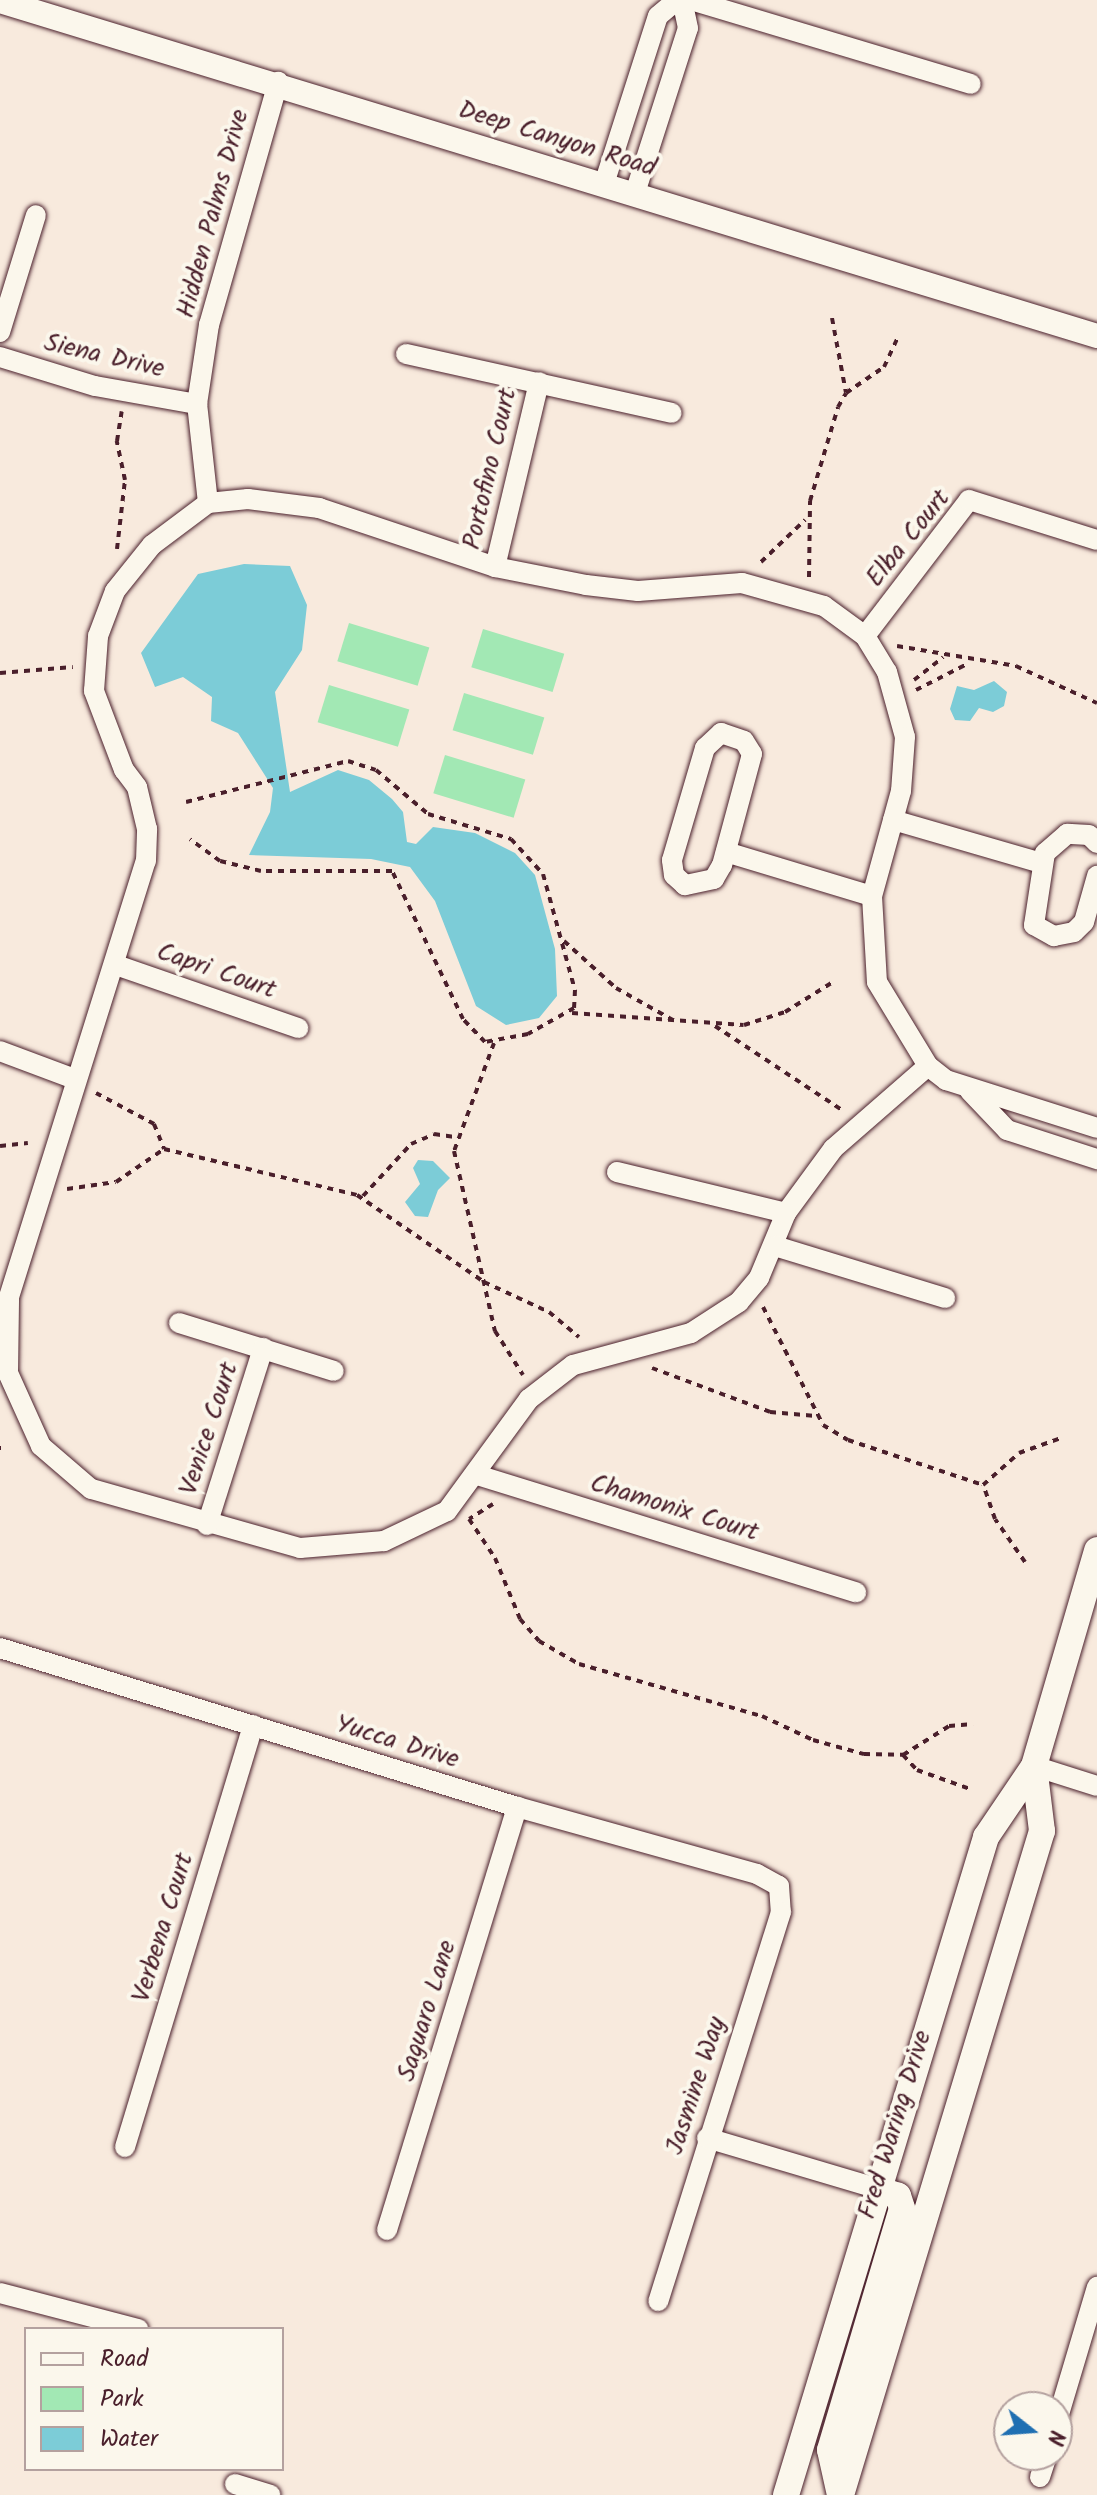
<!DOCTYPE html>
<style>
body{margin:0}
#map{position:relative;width:1097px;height:2495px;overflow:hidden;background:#f8eadd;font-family:Kalam,sans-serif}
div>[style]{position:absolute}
.green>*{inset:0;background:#a2e8b4;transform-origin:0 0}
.water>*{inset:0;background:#7cccd7}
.path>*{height:4px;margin-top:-2px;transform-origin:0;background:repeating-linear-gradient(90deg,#4a1f2b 0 6px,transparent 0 12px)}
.roads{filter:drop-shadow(0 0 2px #4a1f2b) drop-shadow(0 0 2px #4a1f2b)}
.minor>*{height:20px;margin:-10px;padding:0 10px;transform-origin:10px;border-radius:10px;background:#fbf7ec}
.tertiary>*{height:24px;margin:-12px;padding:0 12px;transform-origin:12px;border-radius:12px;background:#fbf7ec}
.secondary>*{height:26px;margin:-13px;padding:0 13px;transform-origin:13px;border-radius:13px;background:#fbf7ec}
span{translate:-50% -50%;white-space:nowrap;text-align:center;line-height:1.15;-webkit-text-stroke:8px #fbf7ec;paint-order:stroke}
.street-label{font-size:26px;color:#4a1f2b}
.legend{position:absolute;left:24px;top:2327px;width:260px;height:144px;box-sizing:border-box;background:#fbf7ec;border:2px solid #b4a19f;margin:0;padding:10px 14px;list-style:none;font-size:24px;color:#4a1f2b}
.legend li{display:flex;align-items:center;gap:16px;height:40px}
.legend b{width:40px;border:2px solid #b4a19f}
.north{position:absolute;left:993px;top:2391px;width:80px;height:80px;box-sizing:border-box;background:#fbf7ec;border:2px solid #b4a19f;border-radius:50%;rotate:107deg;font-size:22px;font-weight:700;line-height:32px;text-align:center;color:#4a1f2b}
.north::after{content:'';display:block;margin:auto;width:28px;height:36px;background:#1f6fb2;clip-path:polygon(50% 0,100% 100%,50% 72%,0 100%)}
</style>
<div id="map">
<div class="green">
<div style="left:349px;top:623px;width:84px;height:40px;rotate:17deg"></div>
<div style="left:483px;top:629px;width:85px;height:40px;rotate:17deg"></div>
<div style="left:329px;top:685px;width:84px;height:39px;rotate:17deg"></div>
<div style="left:464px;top:693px;width:84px;height:39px;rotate:17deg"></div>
<div style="left:445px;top:755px;width:84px;height:40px;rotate:17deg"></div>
</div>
<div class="water">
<div style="clip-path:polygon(244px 564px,290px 566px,307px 605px,302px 650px,275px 692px,290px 792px,338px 770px,369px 780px,392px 799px,403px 812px,407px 842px,416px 844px,433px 827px,475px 833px,515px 853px,535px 875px,555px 949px,557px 996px,539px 1018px,506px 1025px,476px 1006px,435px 901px,410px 867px,371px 859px,249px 855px,270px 812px,273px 788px,238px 733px,211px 721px,212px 697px,183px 677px,155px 687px,141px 653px,198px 574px)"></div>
<div style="clip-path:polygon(994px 681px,1007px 692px,1004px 706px,993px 712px,979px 708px,970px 721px,955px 720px,950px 709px,957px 686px,974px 690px)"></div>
<div style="clip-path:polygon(418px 1160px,433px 1161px,450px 1178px,438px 1190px,428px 1217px,415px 1216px,405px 1202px,420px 1184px,413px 1168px)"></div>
</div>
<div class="path">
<div style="left:832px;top:318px;width:76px;rotate:79.4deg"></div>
<div style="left:117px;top:549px;width:69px;rotate:-83.4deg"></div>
<div style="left:125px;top:480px;width:40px;rotate:-102deg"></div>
<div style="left:117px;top:441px;width:30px;rotate:-81deg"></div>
<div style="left:761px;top:562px;width:61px;rotate:-43.7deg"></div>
<div style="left:809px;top:577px;width:76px;rotate:-89.2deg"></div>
<div style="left:810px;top:501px;width:98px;rotate:-73.4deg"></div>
<div style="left:838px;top:407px;width:16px;rotate:-60deg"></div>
<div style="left:846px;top:393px;width:46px;rotate:-34.4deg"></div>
<div style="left:884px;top:367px;width:35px;rotate:-65deg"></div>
<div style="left:897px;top:646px;width:121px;rotate:9.5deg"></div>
<div style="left:1016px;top:666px;width:89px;rotate:24.6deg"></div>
<div style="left:0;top:673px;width:73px;rotate:-4.7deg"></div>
<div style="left:914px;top:680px;width:37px;rotate:-38deg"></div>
<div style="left:916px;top:690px;width:59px;rotate:-27deg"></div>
<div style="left:186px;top:802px;width:167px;rotate:-14.2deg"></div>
<div style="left:348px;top:761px;width:29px;rotate:18deg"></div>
<div style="left:376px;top:770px;width:68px;rotate:40.2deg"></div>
<div style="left:428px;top:814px;width:87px;rotate:16.8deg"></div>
<div style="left:511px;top:839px;width:47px;rotate:47.6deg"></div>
<div style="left:543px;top:874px;width:120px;rotate:74.6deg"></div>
<div style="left:575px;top:990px;width:18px;rotate:93deg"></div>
<div style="left:574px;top:1008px;width:53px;rotate:150.5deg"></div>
<div style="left:528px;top:1034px;width:44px;rotate:169.5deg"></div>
<div style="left:485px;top:1042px;width:32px;rotate:-134deg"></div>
<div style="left:463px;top:1019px;width:164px;rotate:-115.6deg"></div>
<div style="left:392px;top:871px;width:131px;rotate:180deg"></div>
<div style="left:261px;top:871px;width:42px;rotate:-166.3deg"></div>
<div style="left:220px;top:861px;width:37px;rotate:-144deg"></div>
<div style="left:564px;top:941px;width:70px;rotate:42.1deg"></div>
<div style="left:616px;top:988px;width:71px;rotate:29.4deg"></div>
<div style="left:572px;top:1013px;width:172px;rotate:4deg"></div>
<div style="left:744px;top:1025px;width:43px;rotate:-17.6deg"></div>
<div style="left:785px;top:1012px;width:57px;rotate:-32deg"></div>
<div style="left:715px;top:1026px;width:152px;rotate:33.5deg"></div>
<div style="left:494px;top:1043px;width:115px;rotate:110.3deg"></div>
<div style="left:454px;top:1151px;width:185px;rotate:77.2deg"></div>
<div style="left:495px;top:1331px;width:52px;rotate:57.5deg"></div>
<div style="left:96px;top:1093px;width:66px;rotate:28.1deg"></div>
<div style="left:154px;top:1124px;width:27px;rotate:68deg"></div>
<div style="left:0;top:1146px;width:28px;rotate:-6deg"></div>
<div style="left:67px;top:1189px;width:49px;rotate:-8.1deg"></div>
<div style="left:116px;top:1182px;width:58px;rotate:-34.5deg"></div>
<div style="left:164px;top:1149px;width:198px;rotate:13.4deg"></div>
<div style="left:357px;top:1195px;width:154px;rotate:34.4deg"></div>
<div style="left:484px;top:1282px;width:72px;rotate:24.8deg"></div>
<div style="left:549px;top:1312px;width:39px;rotate:40deg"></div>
<div style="left:363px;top:1196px;width:71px;rotate:-47.3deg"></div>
<div style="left:411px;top:1144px;width:25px;rotate:-23deg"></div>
<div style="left:434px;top:1134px;width:21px;rotate:8deg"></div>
<div style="left:763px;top:1307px;width:132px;rotate:63deg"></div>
<div style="left:823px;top:1425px;width:29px;rotate:31deg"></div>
<div style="left:848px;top:1440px;width:142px;rotate:18.4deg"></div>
<div style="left:652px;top:1368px;width:126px;rotate:20.4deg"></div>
<div style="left:770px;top:1412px;width:46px;rotate:5deg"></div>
<div style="left:0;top:1448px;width:1px"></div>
<div style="left:493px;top:1504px;width:28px;rotate:148deg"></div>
<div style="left:469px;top:1519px;width:47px;rotate:56.3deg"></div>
<div style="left:495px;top:1558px;width:66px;rotate:67.7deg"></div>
<div style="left:520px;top:1619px;width:29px;rotate:49deg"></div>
<div style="left:539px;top:1641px;width:46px;rotate:29.9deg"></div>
<div style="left:579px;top:1664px;width:190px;rotate:15.9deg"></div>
<div style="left:762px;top:1716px;width:56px;rotate:25.2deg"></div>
<div style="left:813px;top:1740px;width:53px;rotate:15.4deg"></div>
<div style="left:864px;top:1754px;width:39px;rotate:1deg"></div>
<div style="left:903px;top:1755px;width:54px;rotate:-32.2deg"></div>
<div style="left:949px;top:1726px;width:24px;rotate:-5deg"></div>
<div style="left:1025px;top:1562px;width:52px;rotate:-124.9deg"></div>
<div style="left:995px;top:1519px;width:36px;rotate:-109deg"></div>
<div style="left:983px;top:1485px;width:48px;rotate:-41.6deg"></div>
<div style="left:1019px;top:1453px;width:45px;rotate:-19.7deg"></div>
<div style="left:903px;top:1755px;width:21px;rotate:47deg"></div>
<div style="left:917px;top:1770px;width:56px;rotate:19.7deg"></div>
</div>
<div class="roads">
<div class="minor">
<div style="left:691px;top:0;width:292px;rotate:16.7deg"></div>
<div style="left:604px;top:184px;width:176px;rotate:-72.2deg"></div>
<div style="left:658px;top:16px;width:25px;rotate:-40deg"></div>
<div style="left:635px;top:193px;width:173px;rotate:-72.2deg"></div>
<div style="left:688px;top:28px;width:29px;rotate:-102deg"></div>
<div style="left:0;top:332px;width:122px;rotate:-72.9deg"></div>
<div style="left:406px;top:354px;width:272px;rotate:12.5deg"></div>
<div style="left:0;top:357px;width:99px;rotate:17deg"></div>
<div style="left:95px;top:386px;width:104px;rotate:10deg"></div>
<div style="left:208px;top:503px;width:100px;rotate:-96.3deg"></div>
<div style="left:197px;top:404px;width:80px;rotate:-81.4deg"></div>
<div style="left:209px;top:325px;width:253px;rotate:-74.1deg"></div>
<div style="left:495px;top:567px;width:190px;rotate:-76.6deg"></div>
<div style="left:865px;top:636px;width:171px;rotate:-52.6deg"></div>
<div style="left:969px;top:500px;width:134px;rotate:17.4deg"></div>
<div style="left:721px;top:733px;width:24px;rotate:19deg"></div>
<div style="left:744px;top:741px;width:15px;rotate:58deg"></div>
<div style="left:752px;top:754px;width:115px;rotate:105.1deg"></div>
<div style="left:722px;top:865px;width:16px;rotate:120deg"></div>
<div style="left:714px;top:879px;width:30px;rotate:168deg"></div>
<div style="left:685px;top:885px;width:15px;rotate:-138deg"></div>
<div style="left:674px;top:875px;width:15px;rotate:-98deg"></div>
<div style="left:672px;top:860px;width:117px;rotate:-73.6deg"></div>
<div style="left:705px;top:748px;width:22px;rotate:-43deg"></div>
<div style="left:893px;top:820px;width:154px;rotate:16.2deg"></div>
<div style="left:1097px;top:843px;width:11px;rotate:-135deg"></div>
<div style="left:1089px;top:835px;width:22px;rotate:-177deg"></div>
<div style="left:1067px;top:834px;width:29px;rotate:139deg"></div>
<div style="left:1045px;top:853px;width:73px;rotate:98.7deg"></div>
<div style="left:1034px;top:925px;width:23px;rotate:29deg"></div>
<div style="left:1054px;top:936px;width:20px;rotate:-11deg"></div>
<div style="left:1074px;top:932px;width:14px;rotate:-45deg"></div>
<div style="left:1084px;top:922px;width:48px;rotate:-74.2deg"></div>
<div style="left:726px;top:852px;width:152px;rotate:16.8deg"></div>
<div style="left:116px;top:965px;width:193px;rotate:19.1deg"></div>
<div style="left:0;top:1051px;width:80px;rotate:20.5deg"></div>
<div style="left:928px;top:1066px;width:126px;rotate:138.9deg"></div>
<div style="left:833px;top:1149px;width:79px;rotate:126.3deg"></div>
<div style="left:786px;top:1213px;width:70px;rotate:112.6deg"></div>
<div style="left:759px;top:1278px;width:31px;rotate:130deg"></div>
<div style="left:739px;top:1302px;width:57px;rotate:147.1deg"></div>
<div style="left:691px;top:1333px;width:122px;rotate:164.8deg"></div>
<div style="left:573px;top:1365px;width:56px;rotate:142.3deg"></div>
<div style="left:529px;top:1399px;width:139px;rotate:126.2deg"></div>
<div style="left:447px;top:1511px;width:70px;rotate:154.5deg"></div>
<div style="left:384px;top:1541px;width:84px;rotate:175.2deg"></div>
<div style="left:300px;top:1548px;width:217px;rotate:-164.2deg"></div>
<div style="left:91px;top:1489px;width:66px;rotate:-139.3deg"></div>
<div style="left:41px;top:1446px;width:80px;rotate:-114.3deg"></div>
<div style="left:8px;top:1373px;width:76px;rotate:-89.2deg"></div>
<div style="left:9px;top:1297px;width:457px;rotate:-72.6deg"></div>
<div style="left:146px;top:861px;width:32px;rotate:-88deg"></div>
<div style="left:147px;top:829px;width:43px;rotate:-103.4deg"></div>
<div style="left:137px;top:787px;width:21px;rotate:-127deg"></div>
<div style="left:124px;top:770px;width:85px;rotate:-110.8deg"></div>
<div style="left:94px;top:691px;width:55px;rotate:-85.8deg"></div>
<div style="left:98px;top:636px;width:48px;rotate:-69.3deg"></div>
<div style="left:115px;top:591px;width:59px;rotate:-51.2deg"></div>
<div style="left:152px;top:545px;width:70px;rotate:-36.9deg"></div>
<div style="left:208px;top:503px;width:40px;rotate:-5.7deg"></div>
<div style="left:248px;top:499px;width:72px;rotate:7.2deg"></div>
<div style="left:319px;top:508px;width:186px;rotate:18.5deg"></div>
<div style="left:495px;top:567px;width:93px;rotate:11.2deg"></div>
<div style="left:586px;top:585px;width:52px;rotate:6.6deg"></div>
<div style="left:638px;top:591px;width:104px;rotate:-4.4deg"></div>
<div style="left:742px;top:583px;width:85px;rotate:15.7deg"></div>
<div style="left:824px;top:606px;width:51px;rotate:36.2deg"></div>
<div style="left:865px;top:636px;width:42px;rotate:58.6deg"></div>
<div style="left:887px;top:672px;width:67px;rotate:74.5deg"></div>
<div style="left:905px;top:737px;width:54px;rotate:94.2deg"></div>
<div style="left:901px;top:791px;width:109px;rotate:105.4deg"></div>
<div style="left:872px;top:896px;width:86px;rotate:86.7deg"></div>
<div style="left:877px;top:982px;width:98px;rotate:58.7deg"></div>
<div style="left:928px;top:1066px;width:23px;rotate:38deg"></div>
<div style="left:946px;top:1080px;width:158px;rotate:17.6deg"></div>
<div style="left:970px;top:1091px;width:54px;rotate:46.5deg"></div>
<div style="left:1007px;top:1130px;width:95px;rotate:17.9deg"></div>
<div style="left:617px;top:1172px;width:174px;rotate:13.6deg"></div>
<div style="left:775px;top:1246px;width:178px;rotate:17deg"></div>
<div style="left:179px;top:1323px;width:162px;rotate:17.2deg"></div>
<div style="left:477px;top:1475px;width:397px;rotate:17.2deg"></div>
<div style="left:207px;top:1525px;width:186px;rotate:-72.4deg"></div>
<div style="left:0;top:1648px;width:541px;rotate:17.09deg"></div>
<div style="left:517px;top:1807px;width:249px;rotate:15.6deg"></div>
<div style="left:757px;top:1874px;width:25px;rotate:29deg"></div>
<div style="left:779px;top:1886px;width:26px;rotate:86deg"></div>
<div style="left:781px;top:1912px;width:408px;rotate:107.5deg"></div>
<div style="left:1034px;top:1766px;width:66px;rotate:17.6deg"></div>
<div style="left:707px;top:2138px;width:176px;rotate:16.5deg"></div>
<div style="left:125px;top:2147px;width:441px;rotate:-73.1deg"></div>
<div style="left:387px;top:2230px;width:443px;rotate:-72.9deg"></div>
<div style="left:0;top:2293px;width:143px;rotate:14.6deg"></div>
<div style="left:1057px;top:2421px;width:140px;rotate:-73.4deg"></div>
<div style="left:1040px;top:2477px;width:23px;rotate:-72deg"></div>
<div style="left:235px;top:2484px;width:37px;rotate:17deg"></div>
</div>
<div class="tertiary">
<div style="left:0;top:1px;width:1147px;rotate:16.98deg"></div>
</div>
<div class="secondary">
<div style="left:786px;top:2495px;width:688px;rotate:-73.09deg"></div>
<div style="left:986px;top:1837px;width:86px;rotate:-55.9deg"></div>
<div style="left:1034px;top:1766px;width:225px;rotate:-73.7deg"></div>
<div style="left:840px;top:2495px;width:46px;rotate:-102.5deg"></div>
<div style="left:830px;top:2450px;width:252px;rotate:-73.4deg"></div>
<div style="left:902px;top:2208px;width:13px;rotate:-108deg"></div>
<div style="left:898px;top:2196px;width:23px;rotate:-160deg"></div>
<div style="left:841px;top:2495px;width:694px;rotate:-73.16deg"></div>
<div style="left:1042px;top:1831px;width:65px;rotate:-97deg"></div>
</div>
</div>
<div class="street-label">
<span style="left:557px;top:140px;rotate:17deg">Deep Canyon Road</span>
<span style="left:214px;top:214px;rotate:-75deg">Hidden Palms Drive</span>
<span style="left:104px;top:357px;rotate:13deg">Siena Drive</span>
<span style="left:491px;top:469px;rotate:-77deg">Portofino Court</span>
<span style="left:909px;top:539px;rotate:-51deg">Elba Court</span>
<span style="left:216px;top:972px;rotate:19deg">Capri Court</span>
<span style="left:210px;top:1429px;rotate:-72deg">Venice Court</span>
<span style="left:674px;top:1509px;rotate:17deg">Chamonix Court</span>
<span style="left:397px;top:1743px;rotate:17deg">Yucca Drive</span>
<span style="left:164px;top:1928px;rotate:-73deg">Verbena Court</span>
<span style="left:428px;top:2011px;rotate:-73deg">Saguaro Lane</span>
<span style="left:697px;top:2086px;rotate:-72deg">Jasmine Way</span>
<span style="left:896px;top:2125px;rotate:-73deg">Fred Waring Drive</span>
</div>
<ul class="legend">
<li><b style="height:10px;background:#fbf7ec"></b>Road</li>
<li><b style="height:22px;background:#a2e8b4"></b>Park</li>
<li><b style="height:22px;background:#7cccd7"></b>Water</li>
</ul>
<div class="north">N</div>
</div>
